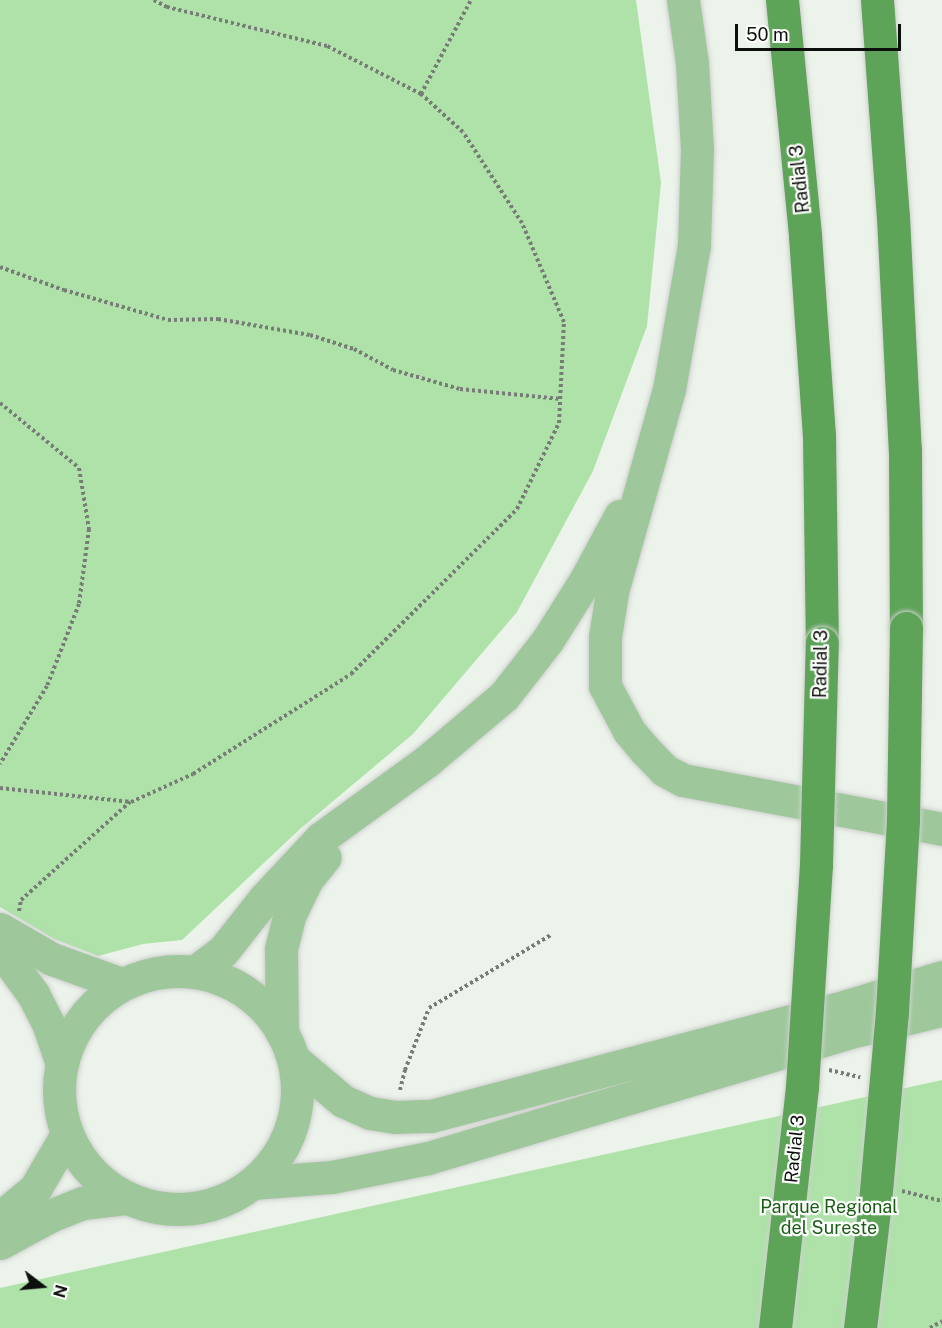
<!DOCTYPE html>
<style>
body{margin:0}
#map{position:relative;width:942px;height:1328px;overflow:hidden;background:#ecf3eb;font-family:"Public Sans",sans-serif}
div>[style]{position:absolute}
.green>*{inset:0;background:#aee2a9}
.path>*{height:4px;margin-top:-2px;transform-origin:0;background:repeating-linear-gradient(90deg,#777c76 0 3px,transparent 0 6px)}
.roads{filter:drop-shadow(0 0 2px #cfcfce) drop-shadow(0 0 2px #cfcfce)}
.major>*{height:33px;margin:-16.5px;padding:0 16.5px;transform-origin:16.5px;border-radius:16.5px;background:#9ec89b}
.major>.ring{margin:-16.5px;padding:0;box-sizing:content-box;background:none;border:33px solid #9ec89b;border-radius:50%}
.highway>*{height:33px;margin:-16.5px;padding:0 16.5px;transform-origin:16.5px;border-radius:16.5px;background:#5da358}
.bridges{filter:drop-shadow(0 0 2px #cfcfce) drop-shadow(0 0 2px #cfcfce)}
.highway-bridge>*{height:33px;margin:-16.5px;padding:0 16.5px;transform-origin:16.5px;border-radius:16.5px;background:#5da358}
span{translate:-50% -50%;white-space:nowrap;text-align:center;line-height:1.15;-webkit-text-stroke:4.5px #fcfffb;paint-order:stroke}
.street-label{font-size:18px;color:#0d0f0c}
.park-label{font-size:18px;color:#1a5c16}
.north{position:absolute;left:12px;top:1256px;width:60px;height:60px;-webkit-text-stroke:4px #fcfffb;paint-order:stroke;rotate:106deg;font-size:16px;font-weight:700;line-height:24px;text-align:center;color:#0d0f0c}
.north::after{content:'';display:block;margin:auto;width:21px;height:27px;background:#0d0f0c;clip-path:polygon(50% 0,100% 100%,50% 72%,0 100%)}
.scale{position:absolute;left:735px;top:24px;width:166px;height:27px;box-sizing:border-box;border:3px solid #0d0f0c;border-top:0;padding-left:8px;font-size:18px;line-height:21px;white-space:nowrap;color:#0d0f0c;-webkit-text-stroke:4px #fcfffb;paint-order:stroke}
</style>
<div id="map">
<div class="green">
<div style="clip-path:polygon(0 0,636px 0,661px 183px,647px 326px,593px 471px,517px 612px,413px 734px,300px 829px,182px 940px,143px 944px,98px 956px,54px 939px,0 907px)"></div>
<div style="clip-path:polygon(942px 1080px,942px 1328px,0 1328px,0 1288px)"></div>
</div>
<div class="path">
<div style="left:421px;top:94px;width:106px;rotate:-62deg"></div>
<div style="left:0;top:267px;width:68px;rotate:19.8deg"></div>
<div style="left:64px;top:290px;width:108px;rotate:16.1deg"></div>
<div style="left:168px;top:320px;width:50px;rotate:-1.1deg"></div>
<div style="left:218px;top:319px;width:93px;rotate:9.9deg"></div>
<div style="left:310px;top:335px;width:46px;rotate:17.7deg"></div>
<div style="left:354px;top:349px;width:44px;rotate:28.3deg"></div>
<div style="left:393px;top:370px;width:70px;rotate:15.8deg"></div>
<div style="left:460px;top:389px;width:101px;rotate:5.7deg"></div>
<div style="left:0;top:403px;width:102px;rotate:39.4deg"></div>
<div style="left:79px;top:468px;width:62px;rotate:80.7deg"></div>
<div style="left:89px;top:529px;width:76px;rotate:97.6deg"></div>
<div style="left:79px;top:604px;width:88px;rotate:111.3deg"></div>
<div style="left:47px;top:686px;width:91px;rotate:121.1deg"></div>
<div style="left:0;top:788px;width:132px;rotate:6.1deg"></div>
<div style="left:131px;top:802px;width:68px;rotate:-24.3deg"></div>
<div style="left:193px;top:774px;width:187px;rotate:-32.3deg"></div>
<div style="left:351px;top:674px;width:234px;rotate:-44.8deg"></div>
<div style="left:517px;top:509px;width:96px;rotate:-64deg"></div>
<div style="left:559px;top:423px;width:101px;rotate:-87.2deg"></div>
<div style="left:564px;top:322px;width:108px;rotate:-113deg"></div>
<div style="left:522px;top:223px;width:108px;rotate:-123deg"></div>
<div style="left:463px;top:132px;width:57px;rotate:-137.9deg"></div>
<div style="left:421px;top:94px;width:106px;rotate:-152.9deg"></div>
<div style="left:327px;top:46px;width:165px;rotate:-166.3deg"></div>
<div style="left:167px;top:7px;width:15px;rotate:-152deg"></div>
<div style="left:19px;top:911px;width:11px;rotate:-80deg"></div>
<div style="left:21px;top:900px;width:147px;rotate:-42deg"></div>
<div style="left:829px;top:1070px;width:32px;rotate:13deg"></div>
<div style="left:400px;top:1090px;width:21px;rotate:-76deg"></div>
<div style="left:405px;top:1070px;width:66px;rotate:-68.8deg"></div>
<div style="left:429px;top:1008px;width:142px;rotate:-30.9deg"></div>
<div style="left:902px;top:1191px;width:41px;rotate:14deg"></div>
<div style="left:930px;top:1328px;width:14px;rotate:-30deg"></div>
</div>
<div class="roads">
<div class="major">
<div style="left:683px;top:0;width:64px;rotate:81.9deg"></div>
<div style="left:692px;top:63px;width:86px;rotate:86.7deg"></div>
<div style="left:697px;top:149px;width:96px;rotate:91.8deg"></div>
<div style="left:694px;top:245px;width:146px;rotate:99.8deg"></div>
<div style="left:669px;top:389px;width:211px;rotate:105.7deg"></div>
<div style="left:612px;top:592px;width:46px;rotate:98.8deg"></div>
<div style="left:605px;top:637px;width:49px;rotate:90deg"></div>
<div style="left:605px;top:686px;width:51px;rotate:61.9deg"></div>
<div style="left:629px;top:731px;width:25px;rotate:50deg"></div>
<div style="left:645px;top:750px;width:28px;rotate:46deg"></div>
<div style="left:664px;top:770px;width:21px;rotate:28deg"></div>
<div style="left:683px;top:780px;width:264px;rotate:10.7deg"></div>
<div style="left:0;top:929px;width:60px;rotate:30deg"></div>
<div style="left:52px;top:959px;width:74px;rotate:19.7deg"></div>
<div style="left:0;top:949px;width:56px;rotate:53.7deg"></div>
<div style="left:33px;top:994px;width:36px;rotate:63deg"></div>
<div style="left:49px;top:1026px;width:40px;rotate:71.1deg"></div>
<div class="ring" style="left:59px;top:971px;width:205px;height:205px"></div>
<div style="left:195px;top:972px;width:35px;rotate:-37deg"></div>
<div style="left:223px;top:951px;width:66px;rotate:-51.7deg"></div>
<div style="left:264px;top:899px;width:83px;rotate:-46.9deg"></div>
<div style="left:321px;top:838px;width:131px;rotate:-36deg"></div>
<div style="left:427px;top:761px;width:101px;rotate:-40.2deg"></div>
<div style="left:504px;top:696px;width:70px;rotate:-52deg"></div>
<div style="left:547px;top:641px;width:71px;rotate:-57.7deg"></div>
<div style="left:585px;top:581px;width:74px;rotate:-61.7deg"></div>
<div style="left:282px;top:1033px;width:84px;rotate:-90.7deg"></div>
<div style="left:281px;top:949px;width:34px;rotate:-76deg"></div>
<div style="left:289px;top:916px;width:41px;rotate:-64.1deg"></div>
<div style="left:307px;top:879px;width:28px;rotate:-51deg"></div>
<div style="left:293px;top:1059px;width:65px;rotate:40deg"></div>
<div style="left:343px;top:1101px;width:30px;rotate:24deg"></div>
<div style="left:370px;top:1113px;width:25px;rotate:9deg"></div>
<div style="left:395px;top:1117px;width:36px;rotate:-2deg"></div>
<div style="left:431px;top:1116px;width:430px;rotate:-14.8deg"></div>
<div style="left:847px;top:1006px;width:99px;rotate:-17deg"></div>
<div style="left:253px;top:1183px;width:79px;rotate:-4.3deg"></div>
<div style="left:332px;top:1177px;width:98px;rotate:-11.2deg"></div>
<div style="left:428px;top:1158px;width:436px;rotate:-16.6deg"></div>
<div style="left:846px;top:1033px;width:99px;rotate:-13.5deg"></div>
<div style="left:0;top:1218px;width:45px;rotate:-39.6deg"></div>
<div style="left:35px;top:1189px;width:64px;rotate:-59.8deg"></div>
<div style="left:0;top:1243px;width:57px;rotate:-28.4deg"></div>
<div style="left:50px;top:1216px;width:35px;rotate:-22deg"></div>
<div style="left:83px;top:1203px;width:43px;rotate:-6.6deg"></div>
</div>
<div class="highway">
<div style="left:782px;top:0;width:237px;rotate:84.4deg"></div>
<div style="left:805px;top:236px;width:199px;rotate:86deg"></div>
<div style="left:819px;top:435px;width:208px;rotate:89.2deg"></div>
<div style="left:877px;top:0;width:218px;rotate:85.8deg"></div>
<div style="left:893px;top:217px;width:233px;rotate:87.1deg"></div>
<div style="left:905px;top:450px;width:178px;rotate:89.7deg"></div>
</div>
</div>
<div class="bridges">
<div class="highway-bridge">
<div style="left:775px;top:1328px;width:243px;rotate:-83.6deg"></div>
<div style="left:802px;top:1087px;width:222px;rotate:-86.4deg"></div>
<div style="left:816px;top:865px;width:222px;rotate:-88.5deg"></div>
<div style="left:860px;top:1328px;width:127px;rotate:-83.2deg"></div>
<div style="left:875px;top:1202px;width:192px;rotate:-84.9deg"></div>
<div style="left:892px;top:1011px;width:192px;rotate:-86.7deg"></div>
<div style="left:903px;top:819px;width:191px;rotate:-89.1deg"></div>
</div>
</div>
<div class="street-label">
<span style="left:800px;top:179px;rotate:-96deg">Radial 3</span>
<span style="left:821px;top:664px;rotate:-89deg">Radial 3</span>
<span style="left:795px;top:1149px;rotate:-84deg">Radial 3</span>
</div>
<div class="park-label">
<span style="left:829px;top:1218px">Parque Regional<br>del Sureste</span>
</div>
<div class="north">N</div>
<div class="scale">50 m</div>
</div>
